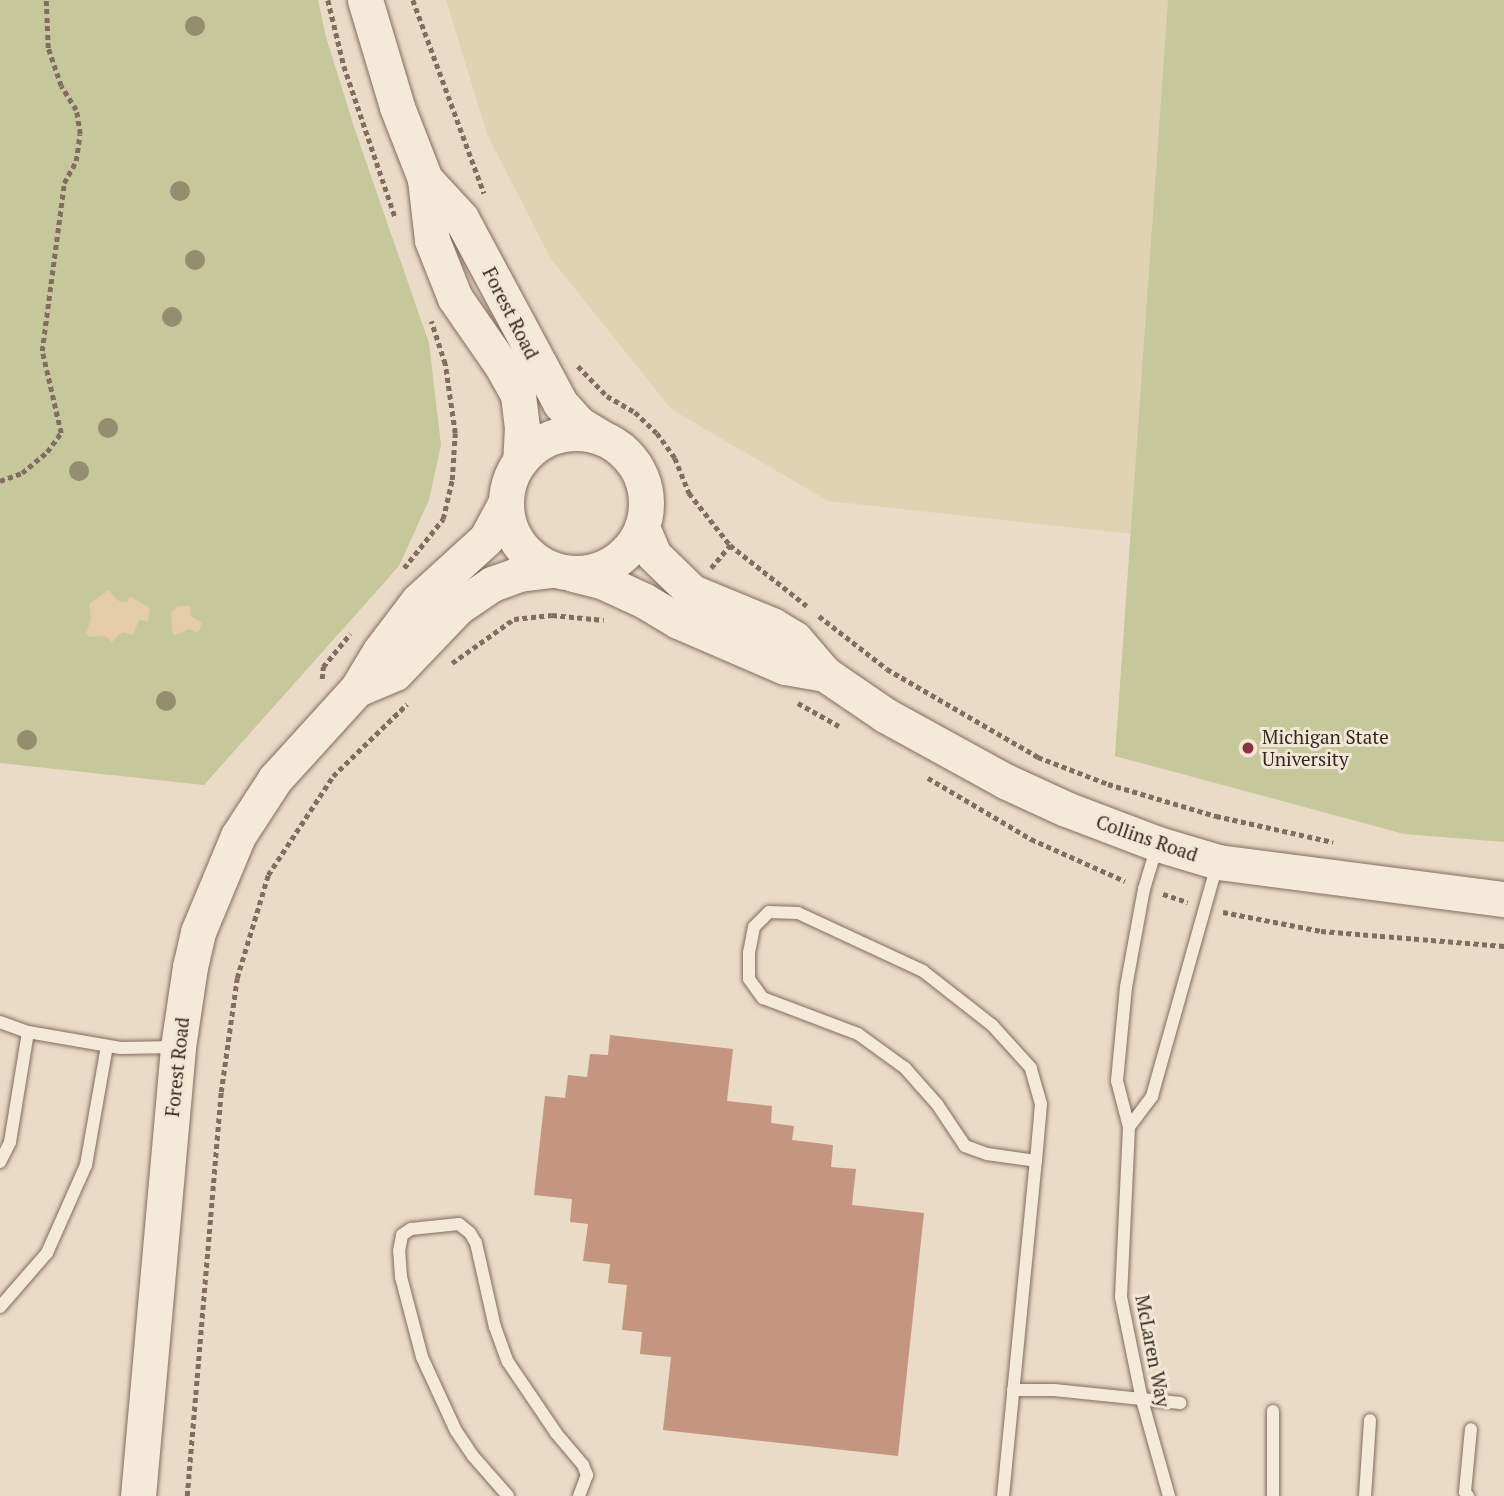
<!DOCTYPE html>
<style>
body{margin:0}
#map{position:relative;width:1504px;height:1496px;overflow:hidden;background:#eadbc6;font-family:"PT Serif",serif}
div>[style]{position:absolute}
.farmland>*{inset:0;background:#dfd3b4}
.green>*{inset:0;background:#c6c79b}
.sand>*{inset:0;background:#e3cca6}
.building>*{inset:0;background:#c49580}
.path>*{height:4.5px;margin-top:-2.25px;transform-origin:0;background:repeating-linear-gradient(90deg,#836d5e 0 5px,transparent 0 8.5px)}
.roads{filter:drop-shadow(0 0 2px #836d5e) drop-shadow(0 0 2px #836d5e)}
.lane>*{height:12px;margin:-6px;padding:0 6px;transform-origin:6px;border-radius:6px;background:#f5ead8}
.secondary>*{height:35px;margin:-17.5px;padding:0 17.5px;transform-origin:17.5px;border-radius:17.5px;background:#f5ead8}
.secondary>.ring{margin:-17.5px;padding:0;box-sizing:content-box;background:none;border:35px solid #f5ead8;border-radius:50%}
.trees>*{width:20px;height:20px;margin:-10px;border-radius:50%;background:#928e6f}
.dots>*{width:19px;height:19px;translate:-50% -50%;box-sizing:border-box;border:4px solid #f2e6d5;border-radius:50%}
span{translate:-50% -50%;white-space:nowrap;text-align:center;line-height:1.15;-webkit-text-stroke:6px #f2e6d5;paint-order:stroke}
.street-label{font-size:19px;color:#352820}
.poi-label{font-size:19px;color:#352820}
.left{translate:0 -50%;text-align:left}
</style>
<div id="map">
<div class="farmland">
<div style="clip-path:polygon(446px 0,1168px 0,1132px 534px,828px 501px,671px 409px,551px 259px,487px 134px)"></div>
</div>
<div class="green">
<div style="clip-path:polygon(0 0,318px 0,326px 37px,355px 130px,429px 343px,441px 445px,429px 500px,399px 566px,204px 785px,0 763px)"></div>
<div style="clip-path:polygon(1168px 0,1504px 0,1504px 842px,1404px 834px,1115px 756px)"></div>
</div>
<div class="sand">
<div style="clip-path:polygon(108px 590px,119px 601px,127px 602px,130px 596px,150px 608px,148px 621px,139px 620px,133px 635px,122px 632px,112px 642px,105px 636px,89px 637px,86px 633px,91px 619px,89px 604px)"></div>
<div style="clip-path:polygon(178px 606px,190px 606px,191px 616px,202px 623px,198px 633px,189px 629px,175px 635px,172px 632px,171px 612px)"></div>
</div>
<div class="building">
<div style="clip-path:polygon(610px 1035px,733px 1049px,727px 1101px,772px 1106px,771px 1123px,794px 1126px,792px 1140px,833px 1145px,831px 1167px,856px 1169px,852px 1205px,924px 1213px,898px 1456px,663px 1430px,671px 1357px,640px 1354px,642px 1332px,622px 1330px,627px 1285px,608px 1283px,610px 1264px,583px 1261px,588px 1224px,570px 1222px,572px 1199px,534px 1195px,545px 1096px,565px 1098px,568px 1075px,587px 1077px,590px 1054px,608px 1055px)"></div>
</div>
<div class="path">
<div style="left:328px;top:0;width:68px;rotate:76.4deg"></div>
<div style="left:344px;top:66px;width:159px;rotate:71.3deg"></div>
<div style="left:413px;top:0;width:206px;rotate:69.8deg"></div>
<div style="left:578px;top:366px;width:42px;rotate:46deg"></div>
<div style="left:607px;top:396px;width:32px;rotate:30deg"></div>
<div style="left:635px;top:412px;width:30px;rotate:44deg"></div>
<div style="left:657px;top:433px;width:31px;rotate:54deg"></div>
<div style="left:675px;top:458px;width:38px;rotate:68deg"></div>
<div style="left:689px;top:493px;width:66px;rotate:51.7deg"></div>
<div style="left:730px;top:545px;width:98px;rotate:38.4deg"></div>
<div style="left:0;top:481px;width:23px;rotate:-20deg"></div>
<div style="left:22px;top:473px;width:33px;rotate:-40deg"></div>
<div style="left:47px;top:452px;width:24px;rotate:-54deg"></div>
<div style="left:61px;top:433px;width:84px;rotate:-103deg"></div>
<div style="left:42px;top:351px;width:169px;rotate:-82.5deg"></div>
<div style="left:64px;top:183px;width:25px;rotate:-61deg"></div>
<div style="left:76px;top:161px;width:27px;rotate:-82deg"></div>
<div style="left:80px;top:134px;width:24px;rotate:-99deg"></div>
<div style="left:76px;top:110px;width:28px;rotate:-122deg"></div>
<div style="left:61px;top:86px;width:40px;rotate:-108.9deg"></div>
<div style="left:48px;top:48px;width:48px;rotate:-92.4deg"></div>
<div style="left:404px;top:568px;width:63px;rotate:-51.5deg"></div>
<div style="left:443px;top:519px;width:40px;rotate:-77deg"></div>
<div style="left:452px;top:480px;width:47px;rotate:-86.3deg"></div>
<div style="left:455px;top:433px;width:70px;rotate:-98.2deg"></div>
<div style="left:445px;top:364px;width:45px;rotate:-108deg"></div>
<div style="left:711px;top:568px;width:30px;rotate:-50deg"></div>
<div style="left:819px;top:616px;width:86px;rotate:37.9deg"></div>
<div style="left:887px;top:669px;width:175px;rotate:30.2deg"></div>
<div style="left:1038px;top:757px;width:75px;rotate:21.1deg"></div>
<div style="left:1108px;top:784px;width:113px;rotate:16.5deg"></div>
<div style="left:1216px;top:816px;width:120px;rotate:12.5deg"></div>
<div style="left:452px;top:663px;width:76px;rotate:-35.4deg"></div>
<div style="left:514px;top:619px;width:38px;rotate:-6deg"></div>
<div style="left:552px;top:615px;width:52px;rotate:5.5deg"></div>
<div style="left:322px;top:679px;width:12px;rotate:-85deg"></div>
<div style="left:323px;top:667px;width:43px;rotate:-50.7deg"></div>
<div style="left:798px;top:703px;width:47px;rotate:29.3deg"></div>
<div style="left:928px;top:778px;width:120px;rotate:30.6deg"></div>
<div style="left:1031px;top:839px;width:103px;rotate:24.1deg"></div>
<div style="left:1163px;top:894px;width:26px;rotate:18deg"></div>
<div style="left:1223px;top:912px;width:100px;rotate:11deg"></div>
<div style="left:1321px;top:931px;width:184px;rotate:4.7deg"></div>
<div style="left:187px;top:1496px;width:405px;rotate:-85.2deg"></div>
<div style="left:221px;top:1092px;width:115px;rotate:-82deg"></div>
<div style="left:237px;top:978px;width:108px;rotate:-73.2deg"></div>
<div style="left:268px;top:875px;width:118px;rotate:-56.7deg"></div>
<div style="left:333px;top:776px;width:103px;rotate:-44.2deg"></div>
</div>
<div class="roads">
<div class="lane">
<div style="left:1157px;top:846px;width:45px;rotate:106.8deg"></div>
<div style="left:1144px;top:889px;width:100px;rotate:100.4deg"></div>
<div style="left:1126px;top:987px;width:94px;rotate:95.5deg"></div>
<div style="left:1117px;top:1081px;width:48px;rotate:75.4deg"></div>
<div style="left:1129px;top:1127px;width:170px;rotate:92.7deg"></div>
<div style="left:1121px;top:1297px;width:105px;rotate:78.5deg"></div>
<div style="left:1142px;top:1400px;width:100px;rotate:74.3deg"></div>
<div style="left:0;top:1022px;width:30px;rotate:20deg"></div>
<div style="left:1129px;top:1127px;width:39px;rotate:-53deg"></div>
<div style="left:1152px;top:1096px;width:241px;rotate:-74.3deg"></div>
<div style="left:0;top:1162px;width:22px;rotate:-63deg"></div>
<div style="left:10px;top:1142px;width:111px;rotate:-80.7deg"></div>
<div style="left:28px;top:1032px;width:94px;rotate:9.8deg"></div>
<div style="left:121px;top:1048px;width:55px;rotate:-1deg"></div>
<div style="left:0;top:1307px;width:72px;rotate:-49deg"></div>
<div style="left:47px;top:1253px;width:96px;rotate:-66.1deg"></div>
<div style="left:86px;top:1165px;width:121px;rotate:-80deg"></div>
<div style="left:1013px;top:1390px;width:41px"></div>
<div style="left:1054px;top:1390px;width:127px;rotate:5.9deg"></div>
<div style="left:508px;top:1496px;width:53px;rotate:-131.2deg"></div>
<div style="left:473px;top:1456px;width:30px;rotate:-124deg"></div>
<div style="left:456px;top:1431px;width:81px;rotate:-114.7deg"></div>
<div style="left:422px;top:1357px;width:83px;rotate:-104.7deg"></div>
<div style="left:401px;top:1277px;width:26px;rotate:-94deg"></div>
<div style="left:399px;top:1251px;width:16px;rotate:-79deg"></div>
<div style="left:402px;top:1235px;width:11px;rotate:-34deg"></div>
<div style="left:411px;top:1229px;width:48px;rotate:-5.9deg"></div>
<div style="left:459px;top:1224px;width:14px;rotate:39deg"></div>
<div style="left:470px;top:1233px;width:12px;rotate:59deg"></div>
<div style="left:476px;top:1243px;width:86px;rotate:77.3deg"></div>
<div style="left:495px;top:1327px;width:37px;rotate:70deg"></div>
<div style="left:508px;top:1362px;width:86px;rotate:55.9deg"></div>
<div style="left:556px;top:1433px;width:42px;rotate:49.8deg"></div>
<div style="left:583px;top:1465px;width:11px;rotate:68deg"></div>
<div style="left:587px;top:1475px;width:22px;rotate:111deg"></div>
<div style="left:1003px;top:1496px;width:337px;rotate:-84.4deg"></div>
<div style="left:1036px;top:1161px;width:57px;rotate:-85deg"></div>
<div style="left:1041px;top:1104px;width:37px;rotate:-106deg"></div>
<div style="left:1031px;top:1068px;width:58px;rotate:-132.2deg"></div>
<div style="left:992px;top:1025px;width:88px;rotate:-142deg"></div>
<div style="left:923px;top:971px;width:138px;rotate:-155.1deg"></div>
<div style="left:798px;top:913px;width:29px;rotate:-178deg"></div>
<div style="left:769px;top:912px;width:21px;rotate:135deg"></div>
<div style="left:754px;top:927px;width:25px;rotate:101deg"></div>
<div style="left:749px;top:952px;width:27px;rotate:90deg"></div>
<div style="left:749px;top:979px;width:24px;rotate:54deg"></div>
<div style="left:763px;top:998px;width:102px;rotate:20.8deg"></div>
<div style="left:858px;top:1034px;width:58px;rotate:35.9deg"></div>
<div style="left:905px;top:1068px;width:48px;rotate:48.4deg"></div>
<div style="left:937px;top:1104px;width:50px;rotate:56.3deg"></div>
<div style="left:965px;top:1146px;width:23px;rotate:20deg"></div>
<div style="left:987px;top:1154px;width:49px;rotate:8.1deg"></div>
<div style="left:1273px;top:1496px;width:85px;rotate:-90deg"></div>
<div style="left:1365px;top:1496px;width:76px;rotate:-86.2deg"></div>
<div style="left:1468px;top:1496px;width:5px;rotate:-127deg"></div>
<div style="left:1465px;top:1492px;width:63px;rotate:-84.6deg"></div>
</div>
<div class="secondary">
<div style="left:365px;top:0;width:112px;rotate:73.3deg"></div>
<div style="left:397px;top:107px;width:77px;rotate:68.7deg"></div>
<div style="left:425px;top:179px;width:61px;rotate:83.5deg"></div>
<div style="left:432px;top:240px;width:62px;rotate:68.4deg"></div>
<div style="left:455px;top:298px;width:83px;rotate:55.3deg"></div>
<div style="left:502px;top:366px;width:33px;rotate:61deg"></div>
<div style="left:518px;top:395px;width:32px;rotate:83deg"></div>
<div style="left:522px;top:427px;width:34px;rotate:93deg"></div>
<div style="left:425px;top:179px;width:53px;rotate:47.3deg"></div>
<div style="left:461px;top:218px;width:210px;rotate:61.8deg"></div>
<div style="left:560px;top:403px;width:28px;rotate:48deg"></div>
<div style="left:579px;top:424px;width:27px;rotate:31deg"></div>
<div class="ring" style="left:506px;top:433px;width:105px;height:105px"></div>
<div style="left:642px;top:527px;width:30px;rotate:67deg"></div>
<div style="left:654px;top:555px;width:53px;rotate:44.2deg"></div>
<div style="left:692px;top:592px;width:87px;rotate:22.4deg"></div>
<div style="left:772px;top:625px;width:26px;rotate:31deg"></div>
<div style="left:794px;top:638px;width:48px;rotate:49.3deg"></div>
<div style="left:825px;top:674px;width:73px;rotate:34.3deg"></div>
<div style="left:885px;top:715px;width:137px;rotate:28.8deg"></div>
<div style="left:1005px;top:781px;width:67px;rotate:24.7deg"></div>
<div style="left:1066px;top:809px;width:98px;rotate:20.8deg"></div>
<div style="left:1158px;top:844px;width:63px;rotate:16.7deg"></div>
<div style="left:1218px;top:862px;width:288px;rotate:7.4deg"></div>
<div style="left:573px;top:574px;width:32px;rotate:14deg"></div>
<div style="left:604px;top:582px;width:43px;rotate:24.8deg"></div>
<div style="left:643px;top:600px;width:41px;rotate:31deg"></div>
<div style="left:678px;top:621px;width:116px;rotate:23.3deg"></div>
<div style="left:785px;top:667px;width:41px;rotate:9.9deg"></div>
<div style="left:357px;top:689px;width:41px;rotate:-22.8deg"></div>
<div style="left:395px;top:673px;width:91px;rotate:-46.3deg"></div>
<div style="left:458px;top:607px;width:41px;rotate:-34.1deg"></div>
<div style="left:492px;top:584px;width:29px;rotate:-20deg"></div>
<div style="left:519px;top:574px;width:33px;rotate:-7deg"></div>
<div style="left:138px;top:1496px;width:451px;rotate:-84.9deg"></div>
<div style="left:178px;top:1047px;width:81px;rotate:-81.5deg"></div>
<div style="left:190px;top:967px;width:36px;rotate:-77deg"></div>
<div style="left:198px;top:932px;width:104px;rotate:-67.4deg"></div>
<div style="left:238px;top:836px;width:68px;rotate:-57deg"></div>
<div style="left:275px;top:779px;width:122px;rotate:-47.7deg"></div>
<div style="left:357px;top:689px;width:44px;rotate:-58.8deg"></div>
<div style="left:380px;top:651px;width:63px;rotate:-52.8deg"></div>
<div style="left:418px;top:601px;width:92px;rotate:-42.4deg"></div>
<div style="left:486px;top:539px;width:42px;rotate:-61.6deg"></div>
</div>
</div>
<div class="trees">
<div style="left:195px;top:26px"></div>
<div style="left:180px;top:191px"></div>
<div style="left:195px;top:260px"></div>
<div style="left:172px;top:317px"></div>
<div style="left:108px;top:428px"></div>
<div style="left:79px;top:471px"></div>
<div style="left:166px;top:701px"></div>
<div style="left:27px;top:740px"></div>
</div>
<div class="dots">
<div style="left:1248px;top:748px;background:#8c333e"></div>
</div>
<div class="street-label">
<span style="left:511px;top:313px;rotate:63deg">Forest Road</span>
<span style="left:1147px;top:838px;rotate:19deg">Collins Road</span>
<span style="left:177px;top:1067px;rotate:-84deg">Forest Road</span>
<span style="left:1153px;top:1351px;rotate:79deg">McLaren Way</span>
</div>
<div class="poi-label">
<span class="left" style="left:1262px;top:748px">Michigan State<br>University</span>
</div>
</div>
